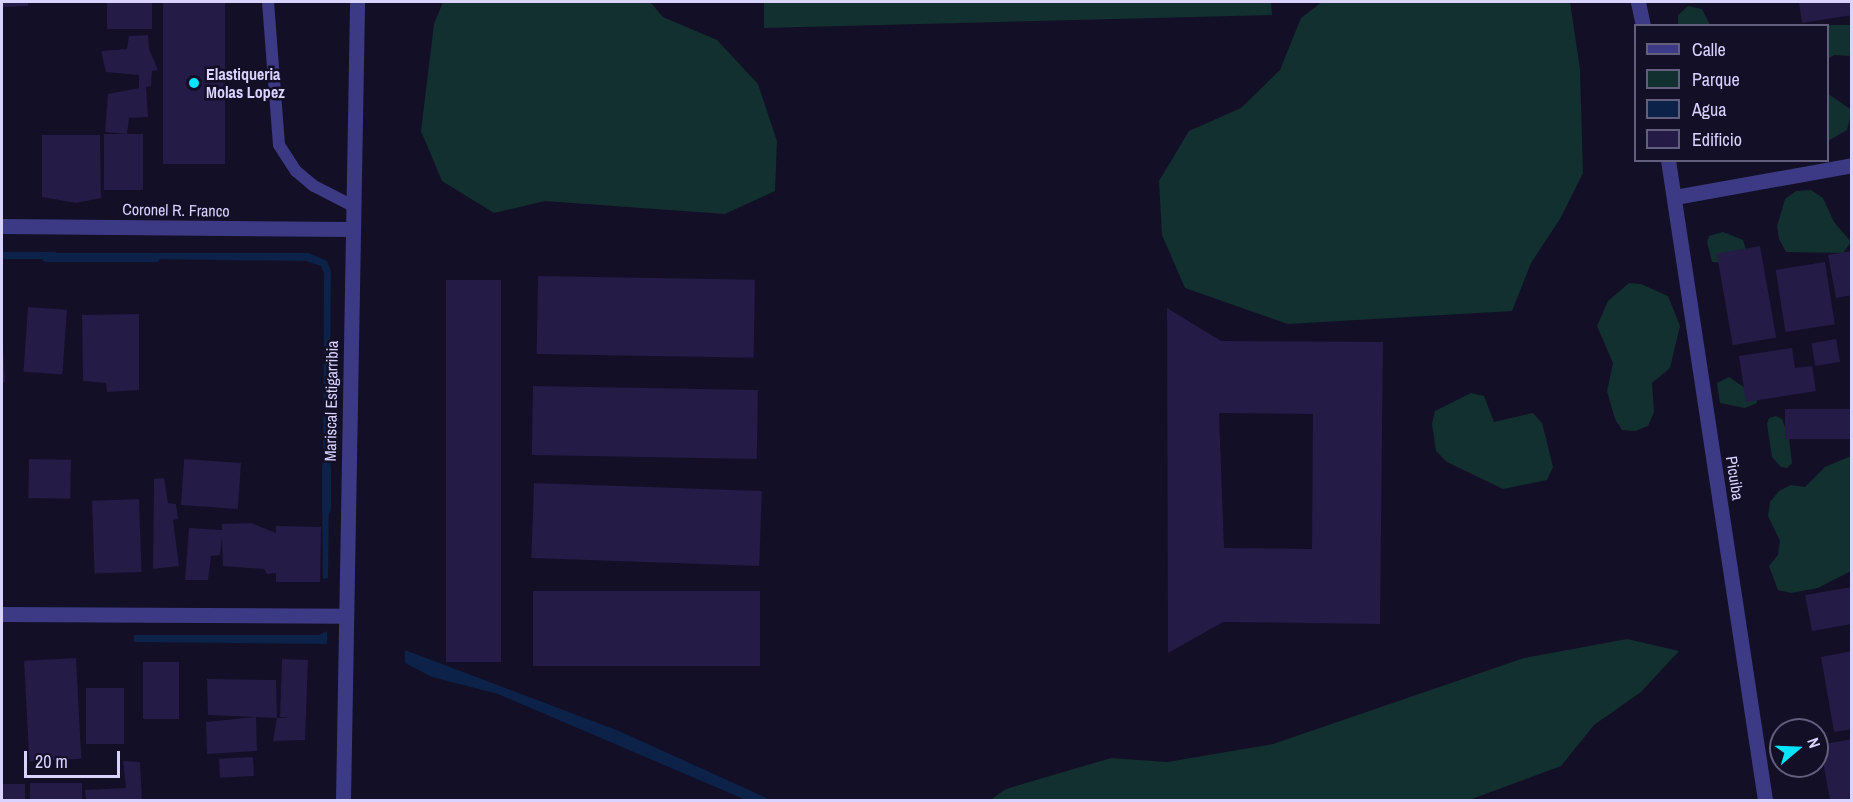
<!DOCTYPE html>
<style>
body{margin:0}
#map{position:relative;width:1853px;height:802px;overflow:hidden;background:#130f26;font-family:"Archivo Narrow",sans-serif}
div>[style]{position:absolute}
.green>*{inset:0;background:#12302f}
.water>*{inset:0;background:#0c2248;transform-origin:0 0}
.stream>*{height:9px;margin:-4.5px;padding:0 4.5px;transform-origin:4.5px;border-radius:4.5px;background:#0c2248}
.building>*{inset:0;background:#241b47;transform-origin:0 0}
.service>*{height:12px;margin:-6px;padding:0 6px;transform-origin:6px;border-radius:6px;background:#3d3a85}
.minor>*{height:15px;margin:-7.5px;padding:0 7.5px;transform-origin:7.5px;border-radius:7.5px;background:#3d3a85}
.tertiary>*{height:15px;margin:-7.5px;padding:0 7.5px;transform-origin:7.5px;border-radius:7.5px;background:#3d3a85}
.dots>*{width:16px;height:16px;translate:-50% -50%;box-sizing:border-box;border:3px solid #130f26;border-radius:50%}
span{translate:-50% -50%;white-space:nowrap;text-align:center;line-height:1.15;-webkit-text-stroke:5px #130f26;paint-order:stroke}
.poi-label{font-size:16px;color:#d9d4ff;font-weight:700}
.left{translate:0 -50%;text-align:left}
.street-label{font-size:16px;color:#d9d4ff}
.frame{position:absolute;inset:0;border:3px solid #d9d4ff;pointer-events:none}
.legend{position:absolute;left:1634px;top:24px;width:195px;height:138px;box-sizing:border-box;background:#130f26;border:2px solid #625e7d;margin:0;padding:8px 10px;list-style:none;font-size:18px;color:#d9d4ff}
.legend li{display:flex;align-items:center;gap:12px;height:30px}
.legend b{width:30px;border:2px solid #625e7d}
.north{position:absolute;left:1769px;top:718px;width:60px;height:60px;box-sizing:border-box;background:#130f26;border:2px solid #625e7d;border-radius:50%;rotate:71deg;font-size:16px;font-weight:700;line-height:24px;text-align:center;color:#d9d4ff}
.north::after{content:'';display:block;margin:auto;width:21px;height:27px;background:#00e5ff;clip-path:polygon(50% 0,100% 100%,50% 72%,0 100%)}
.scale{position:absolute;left:24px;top:751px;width:96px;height:27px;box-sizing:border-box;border:3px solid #d9d4ff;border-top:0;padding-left:8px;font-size:18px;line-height:21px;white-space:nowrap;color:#d9d4ff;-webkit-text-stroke:4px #130f26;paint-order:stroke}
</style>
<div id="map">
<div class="green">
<div style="clip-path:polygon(443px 2px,650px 2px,663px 17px,717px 40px,758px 84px,777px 141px,775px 191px,725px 214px,545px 201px,494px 213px,442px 181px,421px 131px,434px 24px)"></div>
<div style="clip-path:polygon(764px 2px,1271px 2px,1272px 15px,764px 28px)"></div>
<div style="clip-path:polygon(1322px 2px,1570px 2px,1580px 69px,1583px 173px,1560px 219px,1531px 263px,1512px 311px,1288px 324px,1185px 288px,1162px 235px,1159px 181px,1189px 131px,1241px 108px,1280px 70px,1301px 18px)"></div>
<div style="clip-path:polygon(1688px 6px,1702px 9px,1710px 25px,1678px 25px,1678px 15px)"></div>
<div style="clip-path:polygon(1851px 25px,1851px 56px,1834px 55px,1828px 59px,1828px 26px,1810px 25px)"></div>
<div style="clip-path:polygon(1828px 94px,1852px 110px,1847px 130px,1828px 141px)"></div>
<div style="clip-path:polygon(1811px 190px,1823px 198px,1834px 222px,1851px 242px,1843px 253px,1786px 252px,1779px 239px,1777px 226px,1785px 199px,1796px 191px)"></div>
<div style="clip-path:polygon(1723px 232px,1743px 240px,1747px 253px,1724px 263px,1712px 262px,1707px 242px,1709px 236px)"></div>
<div style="clip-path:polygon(1629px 283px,1641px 284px,1668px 296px,1680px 326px,1670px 368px,1652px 383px,1654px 412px,1648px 426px,1635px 431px,1622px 430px,1615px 419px,1607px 391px,1613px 363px,1597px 326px,1608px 301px)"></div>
<div style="clip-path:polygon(1729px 377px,1757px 396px,1757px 403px,1745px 408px,1720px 403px,1717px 383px)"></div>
<div style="clip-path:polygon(1471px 393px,1484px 396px,1494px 422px,1533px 413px,1542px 423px,1553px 467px,1547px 480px,1503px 489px,1447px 462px,1436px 451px,1432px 424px,1435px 411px)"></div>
<div style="clip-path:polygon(1776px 416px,1782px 419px,1789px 438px,1792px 463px,1787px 468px,1781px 467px,1772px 457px,1767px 424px,1769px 418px)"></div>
<div style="clip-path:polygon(1851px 456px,1851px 571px,1818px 588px,1791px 593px,1778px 590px,1769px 566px,1778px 555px,1780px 541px,1768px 516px,1770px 502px,1779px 491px,1791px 485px,1805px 487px,1825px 467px)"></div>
<div style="clip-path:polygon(1627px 639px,1679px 651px,1641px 692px,1594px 725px,1561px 766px,1469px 800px,990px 800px,1006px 789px,1111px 758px,1167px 762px,1273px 744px,1524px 658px)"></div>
</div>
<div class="water">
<div style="left:2px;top:252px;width:54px;height:7px"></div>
<div style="clip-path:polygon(144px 253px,309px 253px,327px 261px,331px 271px,329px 477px,323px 476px,324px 274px,321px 266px,306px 261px,145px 259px)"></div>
<div style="clip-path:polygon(322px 497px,329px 497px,328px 578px,323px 579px)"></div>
<div style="clip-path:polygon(327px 631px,327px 644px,134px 642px,134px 635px,319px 635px)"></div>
<div style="clip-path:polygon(405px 650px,619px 731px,771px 800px,746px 800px,498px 694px,432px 677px,405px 663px)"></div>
</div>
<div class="stream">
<div style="left:46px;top:257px;width:109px"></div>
<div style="left:326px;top:509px;width:43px;rotate:-90deg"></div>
</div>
<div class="building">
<div style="clip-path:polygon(2px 2px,28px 2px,28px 6px,2px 7px)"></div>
<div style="left:107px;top:2px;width:45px;height:27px"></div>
<div style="left:163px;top:2px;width:62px;height:162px"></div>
<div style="clip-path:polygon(1799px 2px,1852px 2px,1852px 15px,1802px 23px)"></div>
<div style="clip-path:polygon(148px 35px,149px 49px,158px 70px,152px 71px,151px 86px,146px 87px,148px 117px,129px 118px,127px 134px,105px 132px,108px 94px,139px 88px,139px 75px,106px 72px,101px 51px,127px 49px,129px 36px)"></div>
<div style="left:143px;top:134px;width:56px;height:39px;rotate:90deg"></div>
<div style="clip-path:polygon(42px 135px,100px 135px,101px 198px,76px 203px,42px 197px)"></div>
<div style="left:1760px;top:246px;width:93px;height:44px;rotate:80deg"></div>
<div style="clip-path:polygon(1852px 251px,1852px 295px,1836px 298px,1828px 255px)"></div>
<div style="left:1825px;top:262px;width:63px;height:50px;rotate:81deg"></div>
<div style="left:538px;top:276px;width:217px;height:78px;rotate:1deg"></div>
<div style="left:446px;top:280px;width:55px;height:382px"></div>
<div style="left:28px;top:307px;width:39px;height:65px;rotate:4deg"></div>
<div style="clip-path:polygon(evenodd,1167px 308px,1221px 341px,1383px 342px,1380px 624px,1223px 622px,1168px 653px,1167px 308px,1219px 413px,1313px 414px,1312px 549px,1224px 548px,1219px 413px)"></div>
<div style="clip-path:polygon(139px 314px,139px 390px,107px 392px,106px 383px,83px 381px,82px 315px)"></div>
<div style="left:1836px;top:339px;width:23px;height:25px;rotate:80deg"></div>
<div style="clip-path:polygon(2px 346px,3px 346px,5px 382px,2px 382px)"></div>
<div style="clip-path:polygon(1792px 348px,1795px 368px,1812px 366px,1816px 391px,1746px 402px,1739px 356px)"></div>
<div style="left:533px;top:386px;width:225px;height:69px;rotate:1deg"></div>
<div style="left:1852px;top:409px;width:30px;height:67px;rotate:90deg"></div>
<div style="left:29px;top:459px;width:42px;height:39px;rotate:1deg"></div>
<div style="left:241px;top:463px;width:46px;height:57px;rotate:94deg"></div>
<div style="clip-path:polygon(164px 478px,168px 503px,176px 504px,178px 519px,173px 520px,179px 566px,153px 569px,154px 479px)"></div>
<div style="left:534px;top:483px;width:228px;height:75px;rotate:2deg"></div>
<div style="left:139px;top:499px;width:73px;height:47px;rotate:88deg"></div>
<div style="clip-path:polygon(251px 523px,276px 533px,276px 526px,321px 527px,320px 582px,276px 582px,276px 573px,267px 574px,264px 569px,223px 566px,222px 537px,220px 555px,211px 556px,208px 580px,185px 580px,189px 528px,222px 530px,222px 524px)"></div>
<div style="clip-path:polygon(1852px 587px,1852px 624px,1812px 631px,1805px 595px)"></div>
<div style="left:533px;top:591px;width:227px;height:75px"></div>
<div style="clip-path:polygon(1852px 651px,1852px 729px,1834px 732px,1821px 657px)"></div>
<div style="left:76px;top:658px;width:101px;height:52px;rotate:87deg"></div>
<div style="clip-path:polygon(282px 659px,308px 660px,305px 740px,273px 741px,277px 718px,290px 718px,280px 717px)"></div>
<div style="left:143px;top:662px;width:36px;height:57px"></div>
<div style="clip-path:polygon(207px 679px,276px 680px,277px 718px,256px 717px,257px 751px,207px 754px,206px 722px,256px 717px,208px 715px)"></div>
<div style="left:86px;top:688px;width:38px;height:56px"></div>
<div style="clip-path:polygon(1852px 739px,1852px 800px,1830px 800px,1820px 745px)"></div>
<div style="left:253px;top:757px;width:19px;height:34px;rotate:87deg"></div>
<div style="clip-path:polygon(123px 761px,140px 762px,142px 800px,86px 800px,85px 790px,126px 788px)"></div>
<div style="left:82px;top:783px;width:17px;height:52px;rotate:90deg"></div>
<div style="left:2px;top:784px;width:23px;height:16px"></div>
</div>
<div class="service">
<div style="left:268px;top:2px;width:143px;rotate:85.6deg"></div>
<div style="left:279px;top:145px;width:31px;rotate:57deg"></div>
<div style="left:296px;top:171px;width:23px;rotate:40deg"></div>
<div style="left:314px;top:186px;width:42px;rotate:27.2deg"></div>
</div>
<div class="minor">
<div style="left:1638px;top:2px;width:25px;rotate:78deg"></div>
<div style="left:1668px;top:160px;width:647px;rotate:81.38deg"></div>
<div style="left:1675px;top:197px;width:180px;rotate:-10.2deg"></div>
<div style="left:2px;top:226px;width:349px;rotate:0.5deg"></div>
<div style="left:2px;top:614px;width:344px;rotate:0.3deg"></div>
</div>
<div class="tertiary">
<div style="left:343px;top:800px;width:798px;rotate:-88.99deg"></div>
</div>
<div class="dots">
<div style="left:194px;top:83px;background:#00e5ff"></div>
</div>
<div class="poi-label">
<span class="left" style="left:206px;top:83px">Elastiqueria<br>Molas Lopez</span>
</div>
<div class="street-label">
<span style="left:176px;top:210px;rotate:1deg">Coronel R. Franco</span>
<span style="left:331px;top:401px;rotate:-89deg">Mariscal Estigarribia</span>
<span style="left:1735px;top:478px;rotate:81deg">Picuiba</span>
</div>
<div class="frame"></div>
<ul class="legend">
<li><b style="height:8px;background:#3d3a85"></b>Calle</li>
<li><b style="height:16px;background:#12302f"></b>Parque</li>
<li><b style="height:16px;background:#0c2248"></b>Agua</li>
<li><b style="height:16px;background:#241b47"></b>Edificio</li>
</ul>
<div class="north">N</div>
<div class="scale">20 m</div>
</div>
